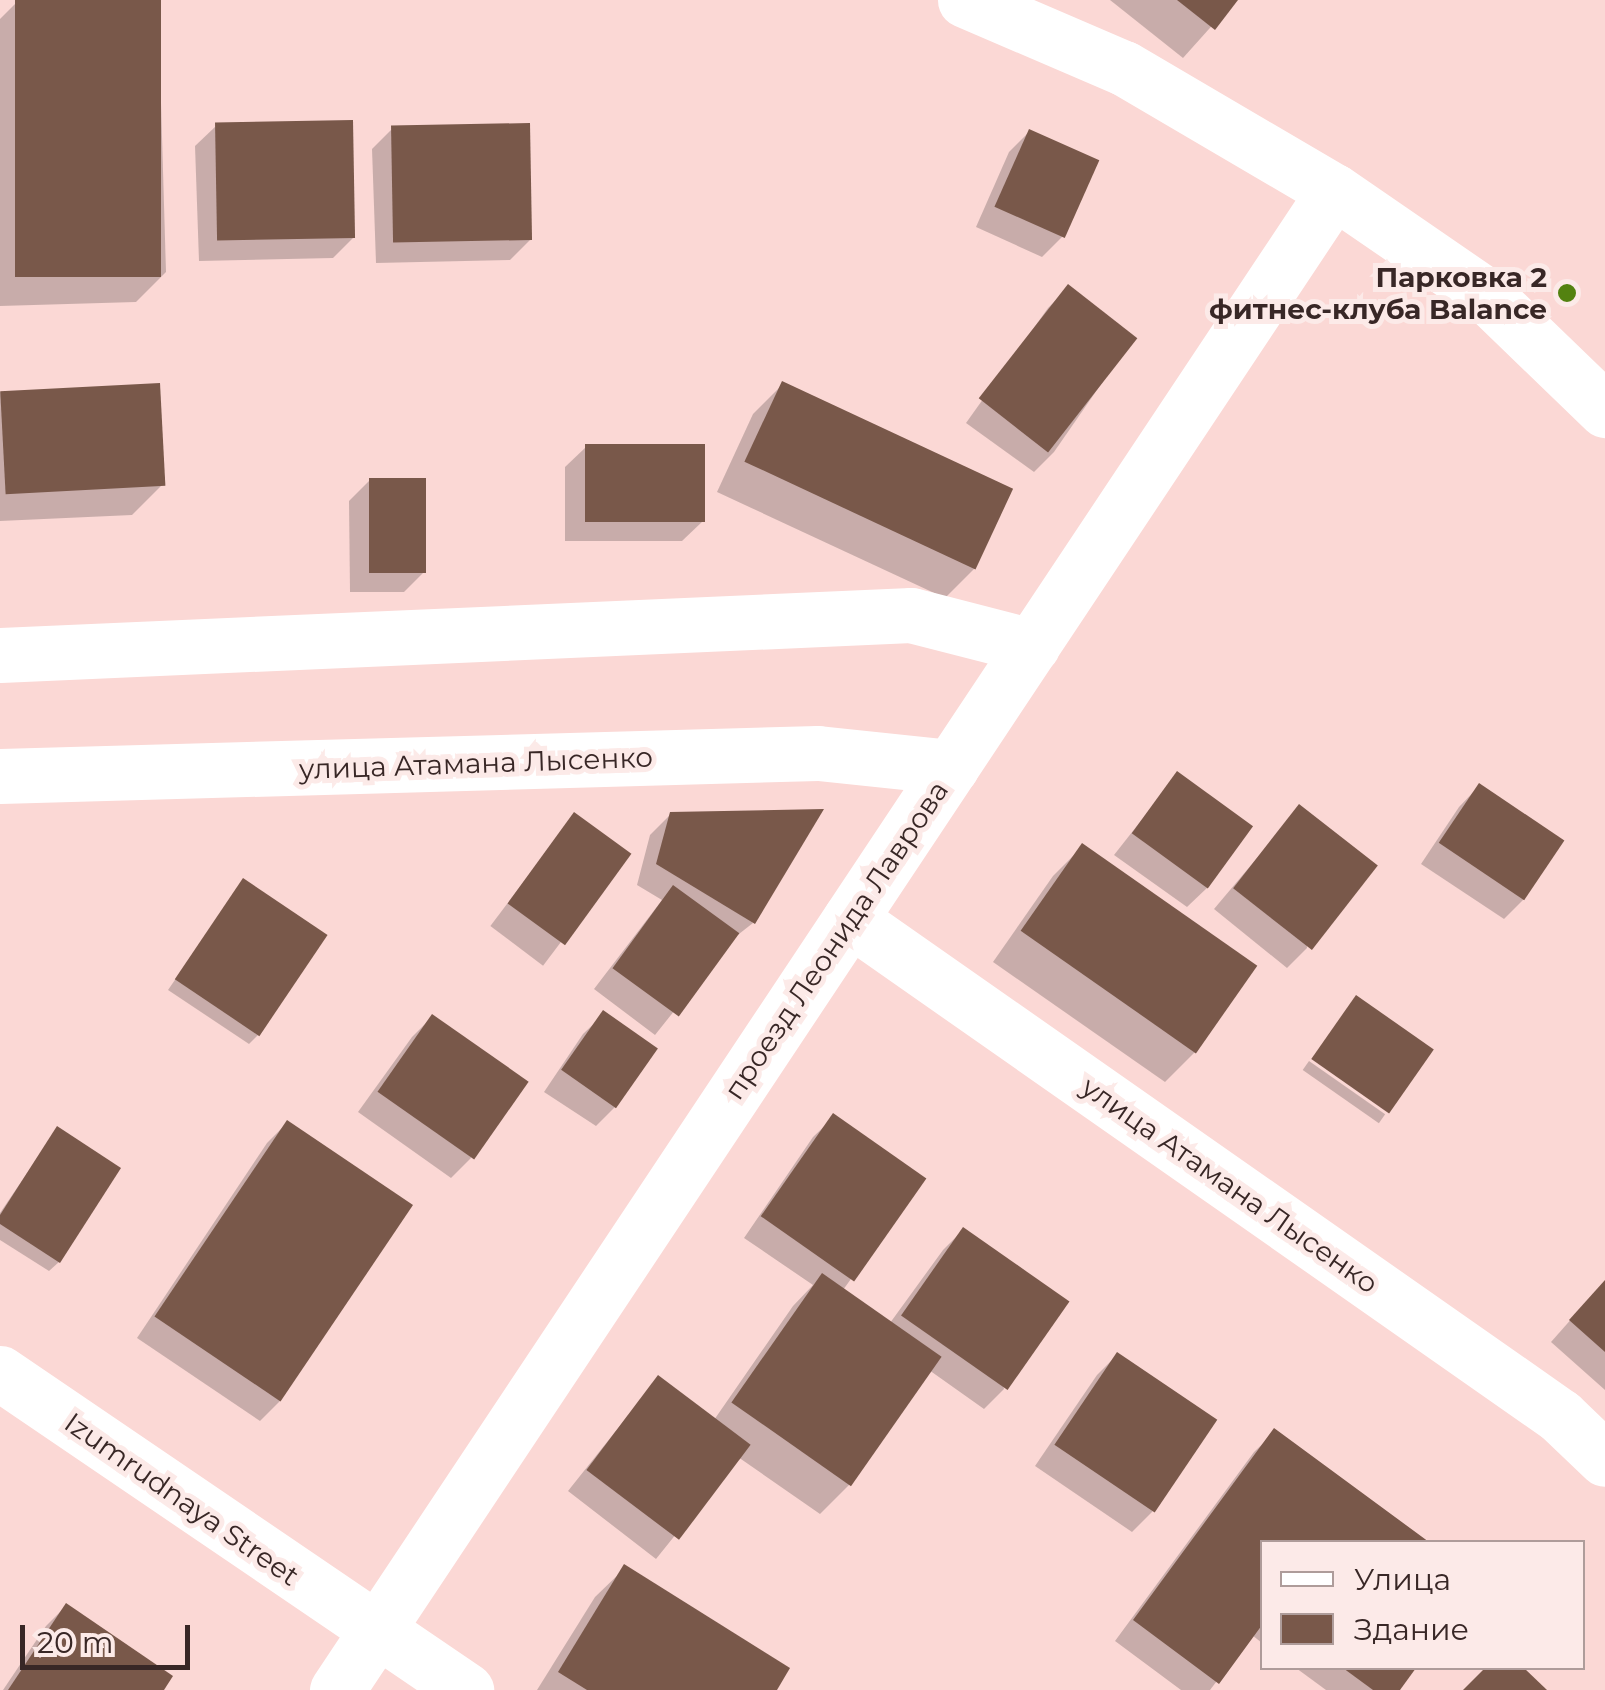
<!DOCTYPE html>
<meta charset="utf-8">
<style>
body{margin:0}
#map{position:relative;width:1605px;height:1690px;overflow:hidden;background:#fbd8d5;font-family:Montserrat,sans-serif}
div>[style]{position:absolute}
.shadow>*{inset:0;background:#0003;transform-origin:0 0}
.building>*{inset:0;background:#79584a;transform-origin:0 0}
.minor>*{height:55px;margin:-27.5px;padding:0 27.5px;transform-origin:27.5px;border-radius:27.5px;background:#fff}
.dots>*{width:28px;height:28px;translate:-50% -50%;box-sizing:border-box;border:5px solid #fceae8;border-radius:50%}
span{translate:-50% -50%;white-space:nowrap;text-align:center;line-height:1.15;-webkit-text-stroke:10px #fceae8;paint-order:stroke}
.poi-label{font-size:28px;color:#382726;font-weight:700}
.right{translate:-100% -50%;text-align:right}
.street-label{font-size:28px;color:#382726}
.legend{position:absolute;left:1260px;top:1540px;width:325px;height:130px;box-sizing:border-box;background:#fceae8;border:2px solid #ae9c9a;margin:0;padding:12px 18px;list-style:none;font-size:30px;color:#382726}
.legend li{display:flex;align-items:center;gap:20px;height:50px}
.legend b{width:50px;border:2px solid #ae9c9a}
.scale{position:absolute;left:20px;top:1625px;width:170px;height:45px;box-sizing:border-box;border:5px solid #382726;border-top:0;padding-left:12px;font-size:30px;line-height:35px;white-space:nowrap;color:#382726;-webkit-text-stroke:8px #fceae8;paint-order:stroke}
</style>
<div id="map">
<div class="shadow">
<div style="clip-path:polygon(158px 0,166px 272px,136px 302px,0 306px,0 19px,16px 3px)"></div>
<div style="clip-path:polygon(1110px 0,1235px 0,1183px 58px)"></div>
<div style="clip-path:polygon(216px 126px,354px 237px,333px 258px,199px 261px,195px 146px)"></div>
<div style="clip-path:polygon(392px 129px,531px 239px,510px 260px,376px 263px,372px 149px)"></div>
<div style="clip-path:polygon(1029px 132px,1062px 237px,1042px 257px,976px 227px,1009px 152px)"></div>
<div style="clip-path:polygon(1068px 288px,1133px 338px,1054px 452px,1034px 472px,966px 423px,1048px 308px)"></div>
<div style="clip-path:polygon(783px 384px,975px 568px,945px 598px,717px 492px,753px 414px)"></div>
<div style="clip-path:polygon(0 392px,162px 485px,132px 515px,0 521px)"></div>
<div style="clip-path:polygon(586px 447px,703px 521px,682px 541px,565px 541px,565px 467px)"></div>
<div style="clip-path:polygon(370px 480px,424px 572px,404px 592px,350px 592px,349px 501px)"></div>
<div style="clip-path:polygon(1177px 775px,1208px 887px,1187px 907px,1114px 855px)"></div>
<div style="clip-path:polygon(1479px 786px,1524px 899px,1504px 919px,1421px 864px,1459px 807px)"></div>
<div style="clip-path:polygon(1300px 807px,1307px 948px,1287px 968px,1214px 909px)"></div>
<div style="clip-path:polygon(671px 814px,753px 923px,730px 941px,655px 1035px,594px 989px,662px 900px,637px 885px,650px 835px)"></div>
<div style="left:574px;top:815px;width:66px;height:139px;rotate:37deg"></div>
<div style="clip-path:polygon(1082px 847px,1195px 1052px,1165px 1082px,993px 962px,1053px 876px)"></div>
<div style="clip-path:polygon(243px 881px,259px 1034px,249px 1044px,168px 990px)"></div>
<div style="clip-path:polygon(604px 1014px,616px 1106px,596px 1126px,544px 1092px,583px 1034px)"></div>
<div style="clip-path:polygon(432px 1017px,471px 1158px,451px 1178px,358px 1112px,412px 1037px)"></div>
<div style="left:1309px;top:1061px;width:93px;height:11px;rotate:35deg"></div>
<div style="clip-path:polygon(834px 1117px,923px 1179px,843px 1290px,890px 1323px,943px 1250px,963px 1230px,1004px 1389px,984px 1409px,929px 1370px,850px 1484px,820px 1514px,738px 1457px,656px 1559px,568px 1491px,658px 1378px,714px 1420px,793px 1306px,813px 1285px,744px 1238px,813px 1137px)"></div>
<div style="clip-path:polygon(287px 1123px,410px 1206px,280px 1401px,260px 1421px,137px 1338px,267px 1143px)"></div>
<div style="clip-path:polygon(57px 1129px,59px 1262px,49px 1271px,0 1240px,0 1213px)"></div>
<div style="clip-path:polygon(1605px 1281px,1605px 1390px,1551px 1342px)"></div>
<div style="clip-path:polygon(1117px 1355px,1214px 1421px,1152px 1512px,1132px 1532px,1035px 1466px,1097px 1375px)"></div>
<div style="clip-path:polygon(1275px 1432px,1425px 1542px,1262px 1542px,1262px 1643px,1252px 1635px,1210px 1690px,1181px 1690px,1115px 1641px,1254px 1452px)"></div>
<div style="clip-path:polygon(625px 1568px,774px 1690px,537px 1690px,595px 1597px)"></div>
<div style="clip-path:polygon(66px 1606px,161px 1690px,3px 1690px,46px 1626px)"></div>
<div style="clip-path:polygon(1296px 1668px,1413px 1668px,1397px 1690px,1326px 1690px)"></div>
</div>
<div class="building">
<div style="left:15px;top:0;width:146px;height:277px"></div>
<div style="clip-path:polygon(1177px 0,1238px 0,1215px 30px)"></div>
<div style="left:353px;top:120px;width:118px;height:138px;rotate:89deg"></div>
<div style="left:530px;top:123px;width:117px;height:139px;rotate:89deg"></div>
<div style="left:1029px;top:129px;width:77px;height:85px;rotate:24deg"></div>
<div style="left:1068px;top:284px;width:88px;height:145px;rotate:38deg"></div>
<div style="left:782px;top:381px;width:255px;height:89px;rotate:25deg"></div>
<div style="left:160px;top:383px;width:103px;height:160px;rotate:87deg"></div>
<div style="left:705px;top:444px;width:78px;height:120px;rotate:90deg"></div>
<div style="left:369px;top:478px;width:57px;height:95px"></div>
<div style="left:1177px;top:771px;width:94px;height:77px;rotate:36deg"></div>
<div style="left:1479px;top:783px;width:103px;height:72px;rotate:34deg"></div>
<div style="left:1299px;top:804px;width:100px;height:107px;rotate:38deg"></div>
<div style="clip-path:polygon(824px 809px,755px 924px,656px 864px,670px 812px)"></div>
<div style="left:574px;top:812px;width:71px;height:113px;rotate:36deg"></div>
<div style="left:1082px;top:843px;width:214px;height:107px;rotate:35deg"></div>
<div style="left:243px;top:878px;width:102px;height:122px;rotate:34deg"></div>
<div style="left:673px;top:885px;width:82px;height:103px;rotate:36deg"></div>
<div style="left:1356px;top:995px;width:95px;height:78px;rotate:35deg"></div>
<div style="left:603px;top:1010px;width:67px;height:73px;rotate:35deg"></div>
<div style="left:432px;top:1014px;width:118px;height:95px;rotate:35deg"></div>
<div style="left:833px;top:1113px;width:114px;height:126px;rotate:35deg"></div>
<div style="left:287px;top:1120px;width:152px;height:237px;rotate:34deg"></div>
<div style="clip-path:polygon(57px 1126px,121px 1168px,60px 1263px,0 1224px,0 1215px)"></div>
<div style="left:963px;top:1227px;width:130px;height:108px;rotate:35deg"></div>
<div style="left:822px;top:1273px;width:146px;height:158px;rotate:35deg"></div>
<div style="clip-path:polygon(1605px 1280px,1605px 1352px,1569px 1320px)"></div>
<div style="left:1117px;top:1352px;width:121px;height:112px;rotate:34deg"></div>
<div style="left:658px;top:1375px;width:116px;height:119px;rotate:37deg"></div>
<div style="clip-path:polygon(1274px 1428px,1429px 1542px,1262px 1542px,1262px 1625px,1219px 1684px,1133px 1620px)"></div>
<div style="clip-path:polygon(624px 1564px,790px 1668px,777px 1690px,587px 1690px,558px 1672px)"></div>
<div style="clip-path:polygon(66px 1603px,173px 1676px,164px 1690px,8px 1690px)"></div>
<div style="clip-path:polygon(1343px 1668px,1416px 1668px,1400px 1690px,1373px 1690px)"></div>
<div style="clip-path:polygon(1485px 1668px,1524px 1668px,1547px 1690px,1463px 1690px)"></div>
</div>
<div class="minor">
<div style="left:965px;top:0;width:173px;rotate:23.2deg"></div>
<div style="left:1124px;top:68px;width:243px;rotate:30.4deg"></div>
<div style="left:1334px;top:191px;width:187px;rotate:34.5deg"></div>
<div style="left:1488px;top:297px;width:163px;rotate:44deg"></div>
<div style="left:0;top:655px;width:912px;rotate:-2.51deg"></div>
<div style="left:911px;top:615px;width:125px;rotate:14.4deg"></div>
<div style="left:0;top:776px;width:818px;rotate:-1.61deg"></div>
<div style="left:818px;top:753px;width:134px;rotate:6deg"></div>
<div style="left:850px;top:919px;width:867px;rotate:34.99deg"></div>
<div style="left:1560px;top:1416px;width:62px;rotate:43.7deg"></div>
<div style="left:0;top:1373px;width:564px;rotate:34.23deg"></div>
<div style="left:337px;top:1690px;width:1800px;rotate:-56.37deg"></div>
</div>
<div class="dots">
<div style="left:1567px;top:293px;background:#538210"></div>
</div>
<div class="poi-label">
<span class="right" style="left:1547px;top:293px">Парковка 2<br>фитнес-клуба Balance</span>
</div>
<div class="street-label">
<span style="left:476px;top:763px;rotate:-2deg">улица Атамана Лысенко</span>
<span style="left:836px;top:940px;rotate:-56deg">проезд Леонида Лаврова</span>
<span style="left:1230px;top:1185px;rotate:35deg">улица Атамана Лысенко</span>
<span style="left:182px;top:1499px;rotate:35deg">Izumrudnaya Street</span>
</div>
<ul class="legend">
<li><b style="height:12px;background:#fff"></b>Улица</li>
<li><b style="height:28px;background:#79584a"></b>Здание</li>
</ul>
<div class="scale">20 m</div>
</div>
